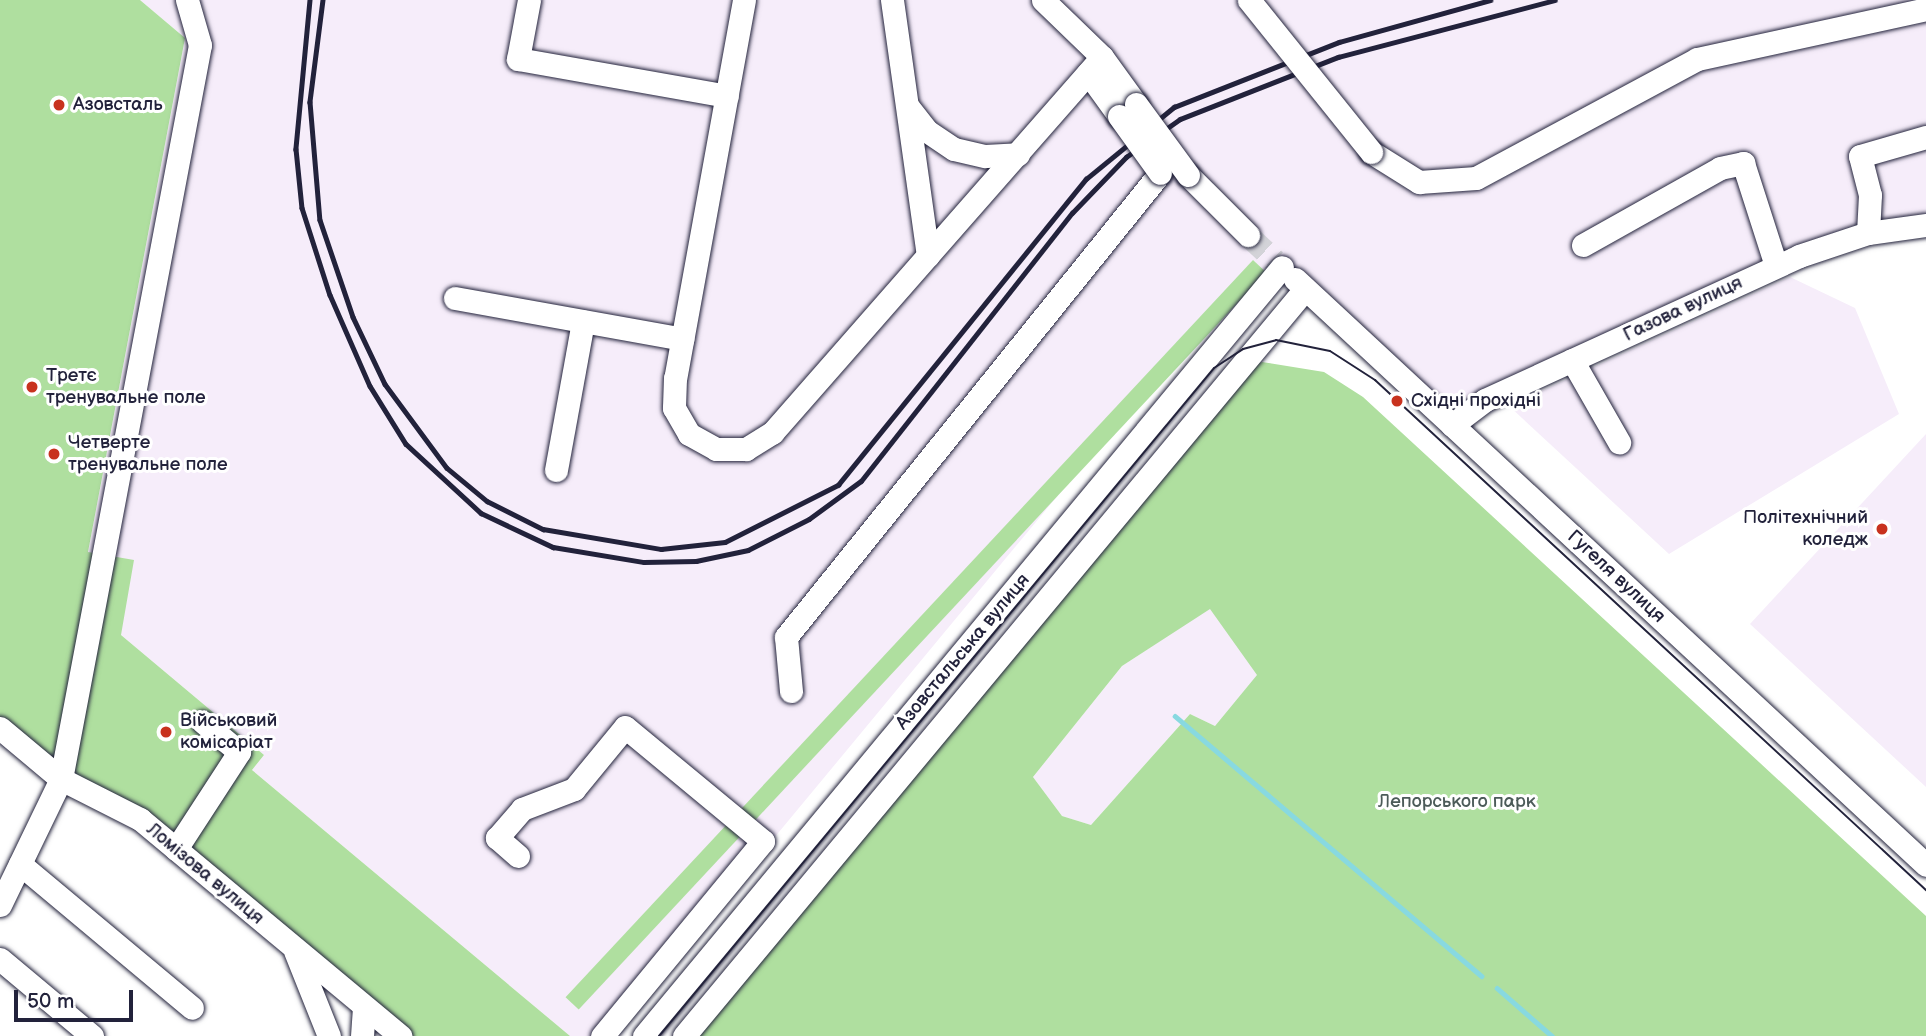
<!DOCTYPE html>
<meta charset="utf-8">
<style>
body{margin:0}
#map{position:relative;width:1926px;height:1036px;overflow:hidden;background:#fff;font-family:"Balsamiq Sans",sans-serif}
div>[style]{position:absolute}
.built>*{inset:0;background:#f6edfa}
.green>*{inset:0;background:#afdf9f;transform-origin:0 0}
.stream>*{height:4.5px;margin:-2.25px;padding:0 2.25px;transform-origin:2.25px;border-radius:2.25px;background:#88d9e0}
.minor-tunnel>*{height:23px;margin-top:-11.5px;transform-origin:0;background:repeating-linear-gradient(90deg,#d3d3d8 0 23px,transparent 0 34px)}
.roads{filter:drop-shadow(0 0 2px #22223b) drop-shadow(0 0 2px #22223b)}
.minor>*{height:23px;margin:-11.5px;padding:0 11.5px;transform-origin:11.5px;border-radius:11.5px;background:#fff}
.tram>*{height:2px;margin:-1px;padding:0 1px;transform-origin:1px;border-radius:1px;background:#22223b}
.rail>*{height:4.5px;margin:-2.25px;padding:0 2.25px;transform-origin:2.25px;border-radius:2.25px;background:#22223b}
.bridges{filter:drop-shadow(0 0 2px #22223b) drop-shadow(0 0 2px #22223b)}
.minor-bridge>*{height:23px;margin:-11.5px;padding:0 11.5px;transform-origin:11.5px;border-radius:11.5px;background:#fff}
.dots>*{width:19px;height:19px;translate:-50% -50%;box-sizing:border-box;border:4px solid #fff;border-radius:50%}
span{translate:-50% -50%;white-space:nowrap;text-align:center;line-height:1.15;-webkit-text-stroke:6px #fff;paint-order:stroke}
.poi-label{font-size:19px;color:#22223b}
.left{translate:0 -50%;text-align:left}
.right{translate:-100% -50%;text-align:right}
.street-label{font-size:19px;color:#22223b}
.park-label{font-size:19px;color:#4c5b59}
.scale{position:absolute;left:14px;top:990px;width:119px;height:32px;box-sizing:border-box;border:4px solid #22223b;border-top:0;padding-left:9px;font-size:21px;line-height:24px;white-space:nowrap;color:#22223b;-webkit-text-stroke:5px #fff;paint-order:stroke}
</style>
<div id="map">
<div class="built">
<div style="clip-path:polygon(140px 0,1926px 0,1926px 217px,1796px 249px,1447px 410px,1280px 255px,1266px 272px,1253px 260px,610px 1036px,570px 1036px,252px 770px,264px 755px,121px 635px,88px 552px,185px 38px)"></div>
<div style="clip-path:polygon(1790px 277px,1855px 308px,1899px 414px,1669px 554px,1509px 406px)"></div>
<div style="clip-path:polygon(1926px 434px,1926px 787px,1750px 624px)"></div>
<div style="clip-path:polygon(1210px 608px,1258px 675px,1215px 726px,1190px 714px,1091px 825px,1062px 816px,1033px 777px,1122px 666px)"></div>
</div>
<div class="green">
<div style="clip-path:polygon(0 0,140px 0,185px 38px,88px 552px,134px 560px,121px 635px,264px 755px,252px 770px,570px 1036px,411px 1036px,0 718px)"></div>
<div style="left:1253px;top:260px;width:18px;height:1008px;rotate:43deg"></div>
<div style="clip-path:polygon(evenodd,1262px 362px,1324px 372px,1363px 397px,1926px 916px,1926px 1036px,696px 1036px,1252px 366px,1262px 362px,1210px 609px,1257px 675px,1215px 726px,1190px 714px,1091px 825px,1062px 816px,1033px 777px,1122px 666px,1210px 609px)"></div>
</div>
<div class="stream">
<div style="left:1175px;top:716px;width:402px;rotate:40.3deg"></div>
<div style="left:1497px;top:988px;width:73px;rotate:41.1deg"></div>
</div>
<div class="minor-tunnel">
<div style="left:1248px;top:235px;width:37px;rotate:43deg"></div>
</div>
<div class="roads">
<div class="minor">
<div style="left:529px;top:0;width:60px;rotate:100.6deg"></div>
<div style="left:518px;top:59px;width:212px;rotate:10deg"></div>
<div style="left:744px;top:0;width:384px;rotate:100.3deg"></div>
<div style="left:675px;top:378px;width:30px;rotate:92deg"></div>
<div style="left:674px;top:408px;width:30px;rotate:60deg"></div>
<div style="left:689px;top:434px;width:31px;rotate:29deg"></div>
<div style="left:716px;top:449px;width:30px"></div>
<div style="left:746px;top:449px;width:31px;rotate:-32deg"></div>
<div style="left:772px;top:433px;width:500px;rotate:-48.73deg"></div>
<div style="left:892px;top:0;width:258px;rotate:82deg"></div>
<div style="left:1043px;top:0;width:82px;rotate:44deg"></div>
<div style="left:1102px;top:57px;width:58px;rotate:54.1deg"></div>
<div style="left:1088px;top:73px;width:53px;rotate:54.2deg"></div>
<div style="left:909px;top:108px;width:29px;rotate:52deg"></div>
<div style="left:927px;top:131px;width:32px;rotate:34deg"></div>
<div style="left:954px;top:149px;width:32px;rotate:13deg"></div>
<div style="left:985px;top:156px;width:33px;rotate:-3deg"></div>
<div style="left:1371px;top:152px;width:57px;rotate:32deg"></div>
<div style="left:1419px;top:182px;width:57px;rotate:-4deg"></div>
<div style="left:1476px;top:178px;width:251px;rotate:-28.3deg"></div>
<div style="left:1697px;top:59px;width:234px;rotate:-12.3deg"></div>
<div style="left:1188px;top:175px;width:85px;rotate:45deg"></div>
<div style="left:1868px;top:233px;width:38px;rotate:-87deg"></div>
<div style="left:1870px;top:195px;width:40px;rotate:-104.4deg"></div>
<div style="left:1860px;top:156px;width:69px;rotate:-16.1deg"></div>
<div style="left:1583px;top:245px;width:157px;rotate:-29.3deg"></div>
<div style="left:1720px;top:168px;width:24px;rotate:-12deg"></div>
<div style="left:1743px;top:163px;width:108px;rotate:72.2deg"></div>
<div style="left:1295px;top:279px;width:861px;rotate:42.88deg"></div>
<div style="left:455px;top:298px;width:231px;rotate:10.2deg"></div>
<div style="left:1572px;top:360px;width:95px;rotate:60.2deg"></div>
<div style="left:1452px;top:425px;width:41px;rotate:-37.1deg"></div>
<div style="left:1485px;top:400px;width:345px;rotate:-24.6deg"></div>
<div style="left:1799px;top:256px;width:73px;rotate:-18.4deg"></div>
<div style="left:1868px;top:233px;width:59px;rotate:-7.9deg"></div>
<div style="left:556px;top:470px;width:151px;rotate:-79.7deg"></div>
<div style="left:791px;top:691px;width:54px;rotate:-95.3deg"></div>
<div style="left:786px;top:637px;width:596px;rotate:-51.13deg"></div>
<div style="left:0;top:728px;width:80px;rotate:39.9deg"></div>
<div style="left:61px;top:779px;width:89px;rotate:26.9deg"></div>
<div style="left:140px;top:819px;width:339px;rotate:39.8deg"></div>
<div style="left:176px;top:849px;width:116px;rotate:-57deg"></div>
<div style="left:239px;top:752px;width:47px;rotate:-140.2deg"></div>
<div style="left:518px;top:856px;width:28px;rotate:-139deg"></div>
<div style="left:497px;top:838px;width:38px;rotate:-49deg"></div>
<div style="left:522px;top:809px;width:56px;rotate:-21deg"></div>
<div style="left:574px;top:789px;width:80px;rotate:-50.6deg"></div>
<div style="left:625px;top:727px;width:179px;rotate:39.6deg"></div>
<div style="left:763px;top:841px;width:253px;rotate:129.5deg"></div>
<div style="left:20px;top:864px;width:224px;rotate:39.9deg"></div>
<div style="left:0;top:905px;width:140px;rotate:-64.2deg"></div>
<div style="left:61px;top:779px;width:747px;rotate:-79.28deg"></div>
<div style="left:200px;top:45px;width:47px;rotate:-106.1deg"></div>
<div style="left:295px;top:951px;width:92px;rotate:68.2deg"></div>
<div style="left:0;top:959px;width:120px;rotate:39.9deg"></div>
<div style="left:362px;top:1036px;width:29px;rotate:-86deg"></div>
<div style="left:644px;top:1036px;width:999px;rotate:-50.32deg"></div>
<div style="left:684px;top:1036px;width:971px;rotate:-50.26deg"></div>
</div>
</div>
<div class="tram">
<div style="left:659px;top:1036px;width:868px;rotate:-50.28deg"></div>
<div style="left:1214px;top:368px;width:35px;rotate:-33deg"></div>
<div style="left:1243px;top:349px;width:34px;rotate:-15deg"></div>
<div style="left:1276px;top:340px;width:55px;rotate:11.5deg"></div>
<div style="left:1330px;top:351px;width:54px;rotate:32.8deg"></div>
<div style="left:1375px;top:380px;width:751px;rotate:42.79deg"></div>
</div>
<div class="rail">
<div style="left:310px;top:0;width:150px;rotate:95.4deg"></div>
<div style="left:296px;top:149px;width:59px;rotate:84.2deg"></div>
<div style="left:302px;top:208px;width:91px;rotate:72.2deg"></div>
<div style="left:330px;top:295px;width:99px;rotate:66.3deg"></div>
<div style="left:370px;top:386px;width:68px;rotate:58.2deg"></div>
<div style="left:406px;top:444px;width:102px;rotate:42.6deg"></div>
<div style="left:481px;top:513px;width:80px;rotate:25.3deg"></div>
<div style="left:553px;top:547px;width:92px;rotate:9.4deg"></div>
<div style="left:644px;top:562px;width:52px;rotate:-1.1deg"></div>
<div style="left:696px;top:561px;width:53px;rotate:-11.9deg"></div>
<div style="left:748px;top:550px;width:68px;rotate:-26.9deg"></div>
<div style="left:809px;top:519px;width:64px;rotate:-36.2deg"></div>
<div style="left:861px;top:481px;width:341px;rotate:-51.8deg"></div>
<div style="left:1072px;top:213px;width:78px;rotate:-46deg"></div>
<div style="left:1126px;top:157px;width:66px;rotate:-35.1deg"></div>
<div style="left:1180px;top:119px;width:170px;rotate:-21.4deg"></div>
<div style="left:1338px;top:57px;width:224px;rotate:-14.7deg"></div>
<div style="left:323px;top:0;width:103px;rotate:97.3deg"></div>
<div style="left:310px;top:102px;width:118px;rotate:85.2deg"></div>
<div style="left:320px;top:220px;width:102px;rotate:71.2deg"></div>
<div style="left:353px;top:317px;width:74px;rotate:64.5deg"></div>
<div style="left:385px;top:384px;width:104px;rotate:53.6deg"></div>
<div style="left:447px;top:468px;width:52px;rotate:39.5deg"></div>
<div style="left:487px;top:501px;width:63px;rotate:26.6deg"></div>
<div style="left:543px;top:529px;width:120px;rotate:9.6deg"></div>
<div style="left:661px;top:549px;width:64px;rotate:-6.2deg"></div>
<div style="left:725px;top:542px;width:127px;rotate:-26.8deg"></div>
<div style="left:838px;top:485px;width:394px;rotate:-51deg"></div>
<div style="left:1086px;top:179px;width:114px;rotate:-39.3deg"></div>
<div style="left:1174px;top:107px;width:177px;rotate:-21.5deg"></div>
<div style="left:1339px;top:42px;width:157px;rotate:-15.5deg"></div>
</div>
<div class="bridges">
<div class="minor-bridge">
<div style="left:1249px;top:0;width:195px;rotate:51.2deg"></div>
<div style="left:1136px;top:104px;width:88px;rotate:53.8deg"></div>
<div style="left:1119px;top:116px;width:70px;rotate:54.3deg"></div>
</div>
</div>
<div class="dots">
<div style="left:59px;top:105px;background:#c8321e"></div>
<div style="left:32px;top:387px;background:#c8321e"></div>
<div style="left:1397px;top:401px;background:#c8321e"></div>
<div style="left:54px;top:454px;background:#c8321e"></div>
<div style="left:1882px;top:529px;background:#c8321e"></div>
<div style="left:166px;top:732px;background:#c8321e"></div>
</div>
<div class="poi-label">
<span class="left" style="left:73px;top:105px">Азовсталь</span>
<span class="left" style="left:46px;top:387px">Третє<br>тренувальне поле</span>
<span class="left" style="left:1411px;top:401px">Східні прохідні</span>
<span class="left" style="left:68px;top:454px">Четверте<br>тренувальне поле</span>
<span class="right" style="left:1868px;top:529px">Політехнічний<br>коледж</span>
<span class="left" style="left:180px;top:732px">Військовий<br>комісаріат</span>
</div>
<div class="street-label">
<span style="left:1683px;top:309px;rotate:-25deg">Газова вулиця</span>
<span style="left:1616px;top:577px;rotate:43deg">Гугеля вулиця</span>
<span style="left:963px;top:652px;rotate:-50deg">Азовстальська вулиця</span>
<span style="left:205px;top:874px;rotate:40deg">Ломізова вулиця</span>
</div>
<div class="park-label">
<span style="left:1457px;top:802px">Лепорського парк</span>
</div>
<div class="scale">50 m</div>
</div>
